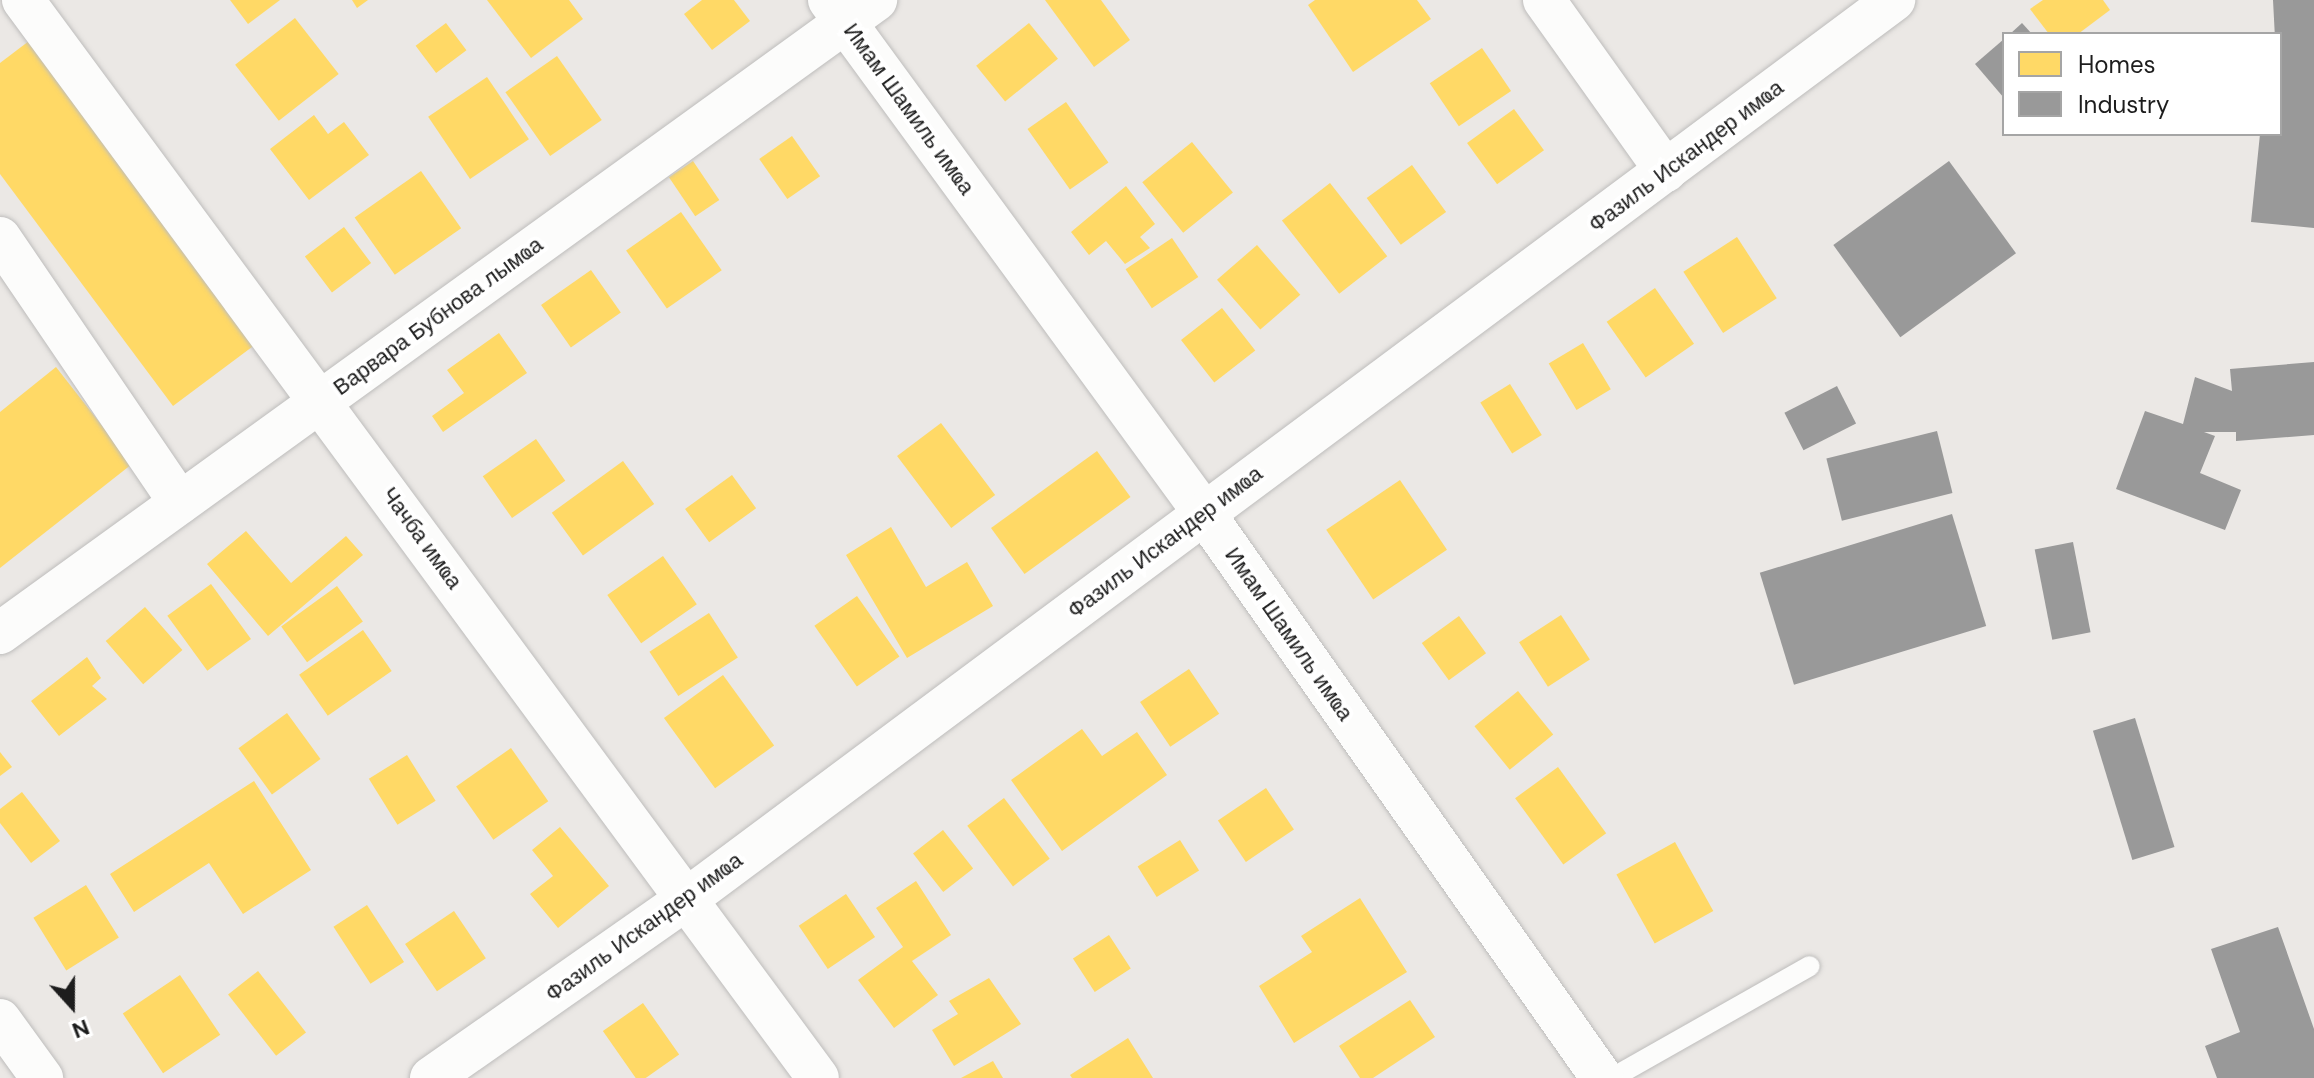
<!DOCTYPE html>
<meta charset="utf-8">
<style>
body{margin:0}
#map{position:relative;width:2314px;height:1078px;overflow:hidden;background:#ebe8e5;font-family:"DM Sans",sans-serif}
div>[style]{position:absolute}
.homes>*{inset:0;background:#ffd966;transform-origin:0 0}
.industry>*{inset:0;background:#999;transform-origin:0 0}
.roads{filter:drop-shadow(0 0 2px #bebdbc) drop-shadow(0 0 2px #bebdbc)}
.lane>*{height:20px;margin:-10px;padding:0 10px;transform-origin:10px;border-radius:10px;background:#fcfcfb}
.street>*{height:42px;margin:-21px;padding:0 21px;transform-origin:21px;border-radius:21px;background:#fcfcfb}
span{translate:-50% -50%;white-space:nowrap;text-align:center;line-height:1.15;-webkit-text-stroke:8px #fff;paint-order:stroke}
.street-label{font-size:22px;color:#1d1d1d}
.legend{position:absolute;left:2002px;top:32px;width:280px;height:104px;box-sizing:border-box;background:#fff;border:2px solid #a5a5a5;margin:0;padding:10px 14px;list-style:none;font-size:24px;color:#1d1d1d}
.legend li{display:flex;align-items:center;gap:16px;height:40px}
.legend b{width:40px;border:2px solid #a5a5a5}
.north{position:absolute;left:32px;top:966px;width:80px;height:80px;-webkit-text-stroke:6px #fff;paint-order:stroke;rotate:159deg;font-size:22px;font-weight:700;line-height:32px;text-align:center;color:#1d1d1d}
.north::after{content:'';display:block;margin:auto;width:28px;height:36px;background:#1d1d1d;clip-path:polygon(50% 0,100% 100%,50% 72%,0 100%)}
</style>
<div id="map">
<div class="homes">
<div style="clip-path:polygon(230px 0,280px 0,248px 24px)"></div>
<div style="clip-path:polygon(352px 0,368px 0,357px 8px)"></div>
<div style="clip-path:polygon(487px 0,569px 0,583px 19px,531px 58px)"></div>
<div style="clip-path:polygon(702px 0,734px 0,750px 21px,712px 50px,684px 14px)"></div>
<div style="clip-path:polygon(1045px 0,1101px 0,1130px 40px,1094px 67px)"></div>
<div style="clip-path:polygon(1315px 0,1417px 0,1431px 19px,1353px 72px,1308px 5px)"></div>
<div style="clip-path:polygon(2043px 0,2103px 0,2110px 10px,2078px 34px,2049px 34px,2030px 9px)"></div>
<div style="left:295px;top:18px;width:71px;height:76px;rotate:52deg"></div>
<div style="left:446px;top:23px;width:34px;height:38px;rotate:53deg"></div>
<div style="left:1029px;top:23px;width:46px;height:68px;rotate:51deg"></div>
<div style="clip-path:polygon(29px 41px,256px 344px,173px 406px,0 174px,0 63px)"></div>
<div style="left:1482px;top:48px;width:52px;height:63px;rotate:56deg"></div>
<div style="left:557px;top:56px;width:78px;height:63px;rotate:55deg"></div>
<div style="left:487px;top:77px;width:75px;height:71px;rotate:56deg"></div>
<div style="left:1066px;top:102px;width:74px;height:47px;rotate:55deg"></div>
<div style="left:1514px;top:109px;width:51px;height:58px;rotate:54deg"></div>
<div style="clip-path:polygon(314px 115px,328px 134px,344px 122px,369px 155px,309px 200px,270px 149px)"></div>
<div style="left:792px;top:136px;width:49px;height:40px;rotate:55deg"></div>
<div style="left:1192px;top:142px;width:65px;height:64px;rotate:51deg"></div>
<div style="left:693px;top:161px;width:47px;height:29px;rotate:56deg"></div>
<div style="left:1412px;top:165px;width:58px;height:56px;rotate:54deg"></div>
<div style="left:421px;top:171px;width:70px;height:81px;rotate:55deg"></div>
<div style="left:1330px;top:183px;width:93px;height:61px;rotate:52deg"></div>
<div style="clip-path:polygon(1126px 186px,1155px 224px,1140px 237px,1150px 248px,1125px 264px,1106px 241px,1089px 255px,1071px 232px)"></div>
<div style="left:681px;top:212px;width:71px;height:67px;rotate:55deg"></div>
<div style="left:344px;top:227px;width:45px;height:49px;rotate:53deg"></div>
<div style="left:1737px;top:237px;width:73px;height:64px;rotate:57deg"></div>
<div style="left:1172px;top:238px;width:47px;height:56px;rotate:56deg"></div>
<div style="left:1257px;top:245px;width:66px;height:53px;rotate:49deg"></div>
<div style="left:591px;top:270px;width:52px;height:61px;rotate:55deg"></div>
<div style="left:1655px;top:288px;width:68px;height:59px;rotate:55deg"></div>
<div style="left:1222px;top:308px;width:54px;height:52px;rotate:52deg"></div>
<div style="clip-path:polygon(499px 333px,527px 373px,443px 432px,432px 416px,464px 393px,447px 370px)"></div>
<div style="left:1583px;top:343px;width:54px;height:40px;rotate:59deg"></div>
<div style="clip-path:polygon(56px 367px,132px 464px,0 568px,0 412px)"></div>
<div style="left:1510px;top:384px;width:60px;height:35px;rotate:58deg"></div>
<div style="left:941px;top:423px;width:90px;height:55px;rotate:53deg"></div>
<div style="left:536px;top:439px;width:51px;height:65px;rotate:55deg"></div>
<div style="left:1097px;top:451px;width:57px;height:131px;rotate:54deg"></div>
<div style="left:623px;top:461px;width:53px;height:88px;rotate:54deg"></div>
<div style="left:732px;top:475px;width:41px;height:58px;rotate:54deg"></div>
<div style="left:1400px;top:480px;width:84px;height:89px;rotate:56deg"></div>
<div style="clip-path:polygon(891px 527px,926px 587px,967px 562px,993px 606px,907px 658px,846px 555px)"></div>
<div style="clip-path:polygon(246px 531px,291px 583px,346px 536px,363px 555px,268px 636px,207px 564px)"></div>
<div style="left:663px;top:556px;width:59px;height:68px;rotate:55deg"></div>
<div style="left:211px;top:584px;width:68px;height:54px;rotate:54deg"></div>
<div style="left:337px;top:586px;width:44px;height:69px;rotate:54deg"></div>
<div style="left:857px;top:596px;width:74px;height:52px;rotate:55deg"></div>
<div style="left:145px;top:607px;width:57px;height:52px;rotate:49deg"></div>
<div style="left:709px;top:613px;width:53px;height:71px;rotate:57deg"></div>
<div style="left:1561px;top:615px;width:53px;height:50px;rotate:57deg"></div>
<div style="left:1459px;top:616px;width:46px;height:46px;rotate:54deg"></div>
<div style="left:363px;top:630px;width:50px;height:78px;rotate:55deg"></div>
<div style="clip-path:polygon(87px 657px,101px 678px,92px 686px,107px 699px,59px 736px,31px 701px)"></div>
<div style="left:1189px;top:669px;width:54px;height:59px;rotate:56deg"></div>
<div style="left:723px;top:675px;width:87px;height:73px;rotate:54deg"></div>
<div style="left:1518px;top:691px;width:56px;height:56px;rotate:51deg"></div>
<div style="left:287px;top:713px;width:57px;height:60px;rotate:54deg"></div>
<div style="clip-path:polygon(1082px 729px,1102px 756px,1137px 732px,1167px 775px,1062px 851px,1011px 780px)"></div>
<div style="left:511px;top:748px;width:65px;height:67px;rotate:55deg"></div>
<div style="clip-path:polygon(0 752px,12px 767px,0 776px)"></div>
<div style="left:407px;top:755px;width:54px;height:45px;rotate:58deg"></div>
<div style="left:1558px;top:767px;width:82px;height:53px;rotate:54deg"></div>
<div style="clip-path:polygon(254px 781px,311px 870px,243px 914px,209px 863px,134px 912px,110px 874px)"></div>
<div style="left:1266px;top:788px;width:50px;height:58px;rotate:56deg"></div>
<div style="clip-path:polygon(22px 792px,60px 841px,31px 863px,0 823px,0 809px)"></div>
<div style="left:1004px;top:798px;width:76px;height:46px;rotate:53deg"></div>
<div style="clip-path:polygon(560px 827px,609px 886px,558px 928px,530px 894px,553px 876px,532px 850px)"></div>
<div style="left:943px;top:830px;width:49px;height:38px;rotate:52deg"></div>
<div style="left:1180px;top:840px;width:36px;height:50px;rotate:58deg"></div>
<div style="left:1675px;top:842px;width:79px;height:67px;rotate:61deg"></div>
<div style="clip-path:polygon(916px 881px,951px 935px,912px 961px,938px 995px,894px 1028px,858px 980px,903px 947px,876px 908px)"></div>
<div style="left:86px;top:885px;width:62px;height:62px;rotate:58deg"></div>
<div style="left:846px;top:894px;width:52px;height:57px;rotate:56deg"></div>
<div style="clip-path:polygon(1360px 898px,1407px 972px,1294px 1043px,1259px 986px,1312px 952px,1301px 936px)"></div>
<div style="left:367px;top:905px;width:68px;height:40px;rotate:57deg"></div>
<div style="left:454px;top:911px;width:57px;height:59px;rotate:56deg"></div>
<div style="left:1109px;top:935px;width:40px;height:43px;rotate:57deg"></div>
<div style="left:258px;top:971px;width:78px;height:38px;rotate:52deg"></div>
<div style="left:180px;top:975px;width:72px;height:69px;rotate:56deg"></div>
<div style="clip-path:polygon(989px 978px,1021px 1024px,954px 1066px,932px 1030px,958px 1014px,949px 1001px)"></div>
<div style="clip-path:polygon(1410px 1000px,1435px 1037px,1373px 1078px,1360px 1078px,1339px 1046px)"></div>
<div style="left:643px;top:1003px;width:63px;height:49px;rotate:55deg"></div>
<div style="clip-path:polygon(1128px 1038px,1153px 1078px,1072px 1078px,1070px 1075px)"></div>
<div style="clip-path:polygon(993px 1061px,1003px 1078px,961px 1078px)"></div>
</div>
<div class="industry">
<div style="clip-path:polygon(2273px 0,2314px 0,2314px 228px,2251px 222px,2260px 134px,2280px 134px)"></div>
<div style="clip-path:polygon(2022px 23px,2032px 34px,2010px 34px)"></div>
<div style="clip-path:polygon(2004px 39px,2004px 98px,1975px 64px)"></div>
<div style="left:1949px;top:161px;width:114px;height:143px;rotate:54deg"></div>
<div style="clip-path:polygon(2314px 362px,2314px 435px,2236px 441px,2236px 432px,2204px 432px,2215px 436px,2200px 473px,2241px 490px,2225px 530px,2116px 489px,2145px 411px,2183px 424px,2195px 377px,2232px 391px,2230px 369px)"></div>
<div style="left:1837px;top:386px;width:42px;height:59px;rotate:63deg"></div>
<div style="left:1937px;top:431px;width:64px;height:114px;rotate:76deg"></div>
<div style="left:1952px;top:514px;width:117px;height:201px;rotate:73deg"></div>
<div style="left:2073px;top:542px;width:92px;height:39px;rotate:79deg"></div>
<div style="left:2135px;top:718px;width:135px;height:44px;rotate:73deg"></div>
<div style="clip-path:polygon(2278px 927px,2314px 1029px,2314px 1078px,2217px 1078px,2205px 1046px,2240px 1032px,2211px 949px)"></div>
</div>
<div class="roads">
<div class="lane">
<div style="left:1612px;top:1078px;width:227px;rotate:-29.5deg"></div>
</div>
<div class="street">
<div style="left:23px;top:0;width:1339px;rotate:53.59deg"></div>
<div style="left:829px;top:0;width:635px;rotate:53.83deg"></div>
<div style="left:1204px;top:513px;width:691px;rotate:54.84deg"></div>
<div style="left:1544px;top:0;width:210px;rotate:54.5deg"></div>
<div style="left:0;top:238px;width:320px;rotate:55.8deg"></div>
<div style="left:0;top:633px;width:1081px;rotate:-35.85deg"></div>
<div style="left:0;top:1020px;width:72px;rotate:54.1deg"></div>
<div style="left:431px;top:1078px;width:314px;rotate:-35deg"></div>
<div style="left:688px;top:898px;width:1504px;rotate:-36.67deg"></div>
</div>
</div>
<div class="street-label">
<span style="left:909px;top:109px;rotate:54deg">Имам Шамиль имҩа</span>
<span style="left:1686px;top:156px;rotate:-37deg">Фазиль Искандер имҩа</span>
<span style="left:438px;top:316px;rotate:-36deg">Варвара Бубнова лымҩа</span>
<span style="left:422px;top:538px;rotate:54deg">Чачба имҩа</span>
<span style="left:1165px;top:542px;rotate:-37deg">Фазиль Искандер имҩа</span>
<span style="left:1289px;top:634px;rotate:55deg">Имам Шамиль имҩа</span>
<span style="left:644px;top:927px;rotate:-36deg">Фазиль Искандер имҩа</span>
</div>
<ul class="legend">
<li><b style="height:22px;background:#ffd966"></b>Homes</li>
<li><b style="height:22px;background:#999"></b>Industry</li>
</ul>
<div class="north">N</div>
</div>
